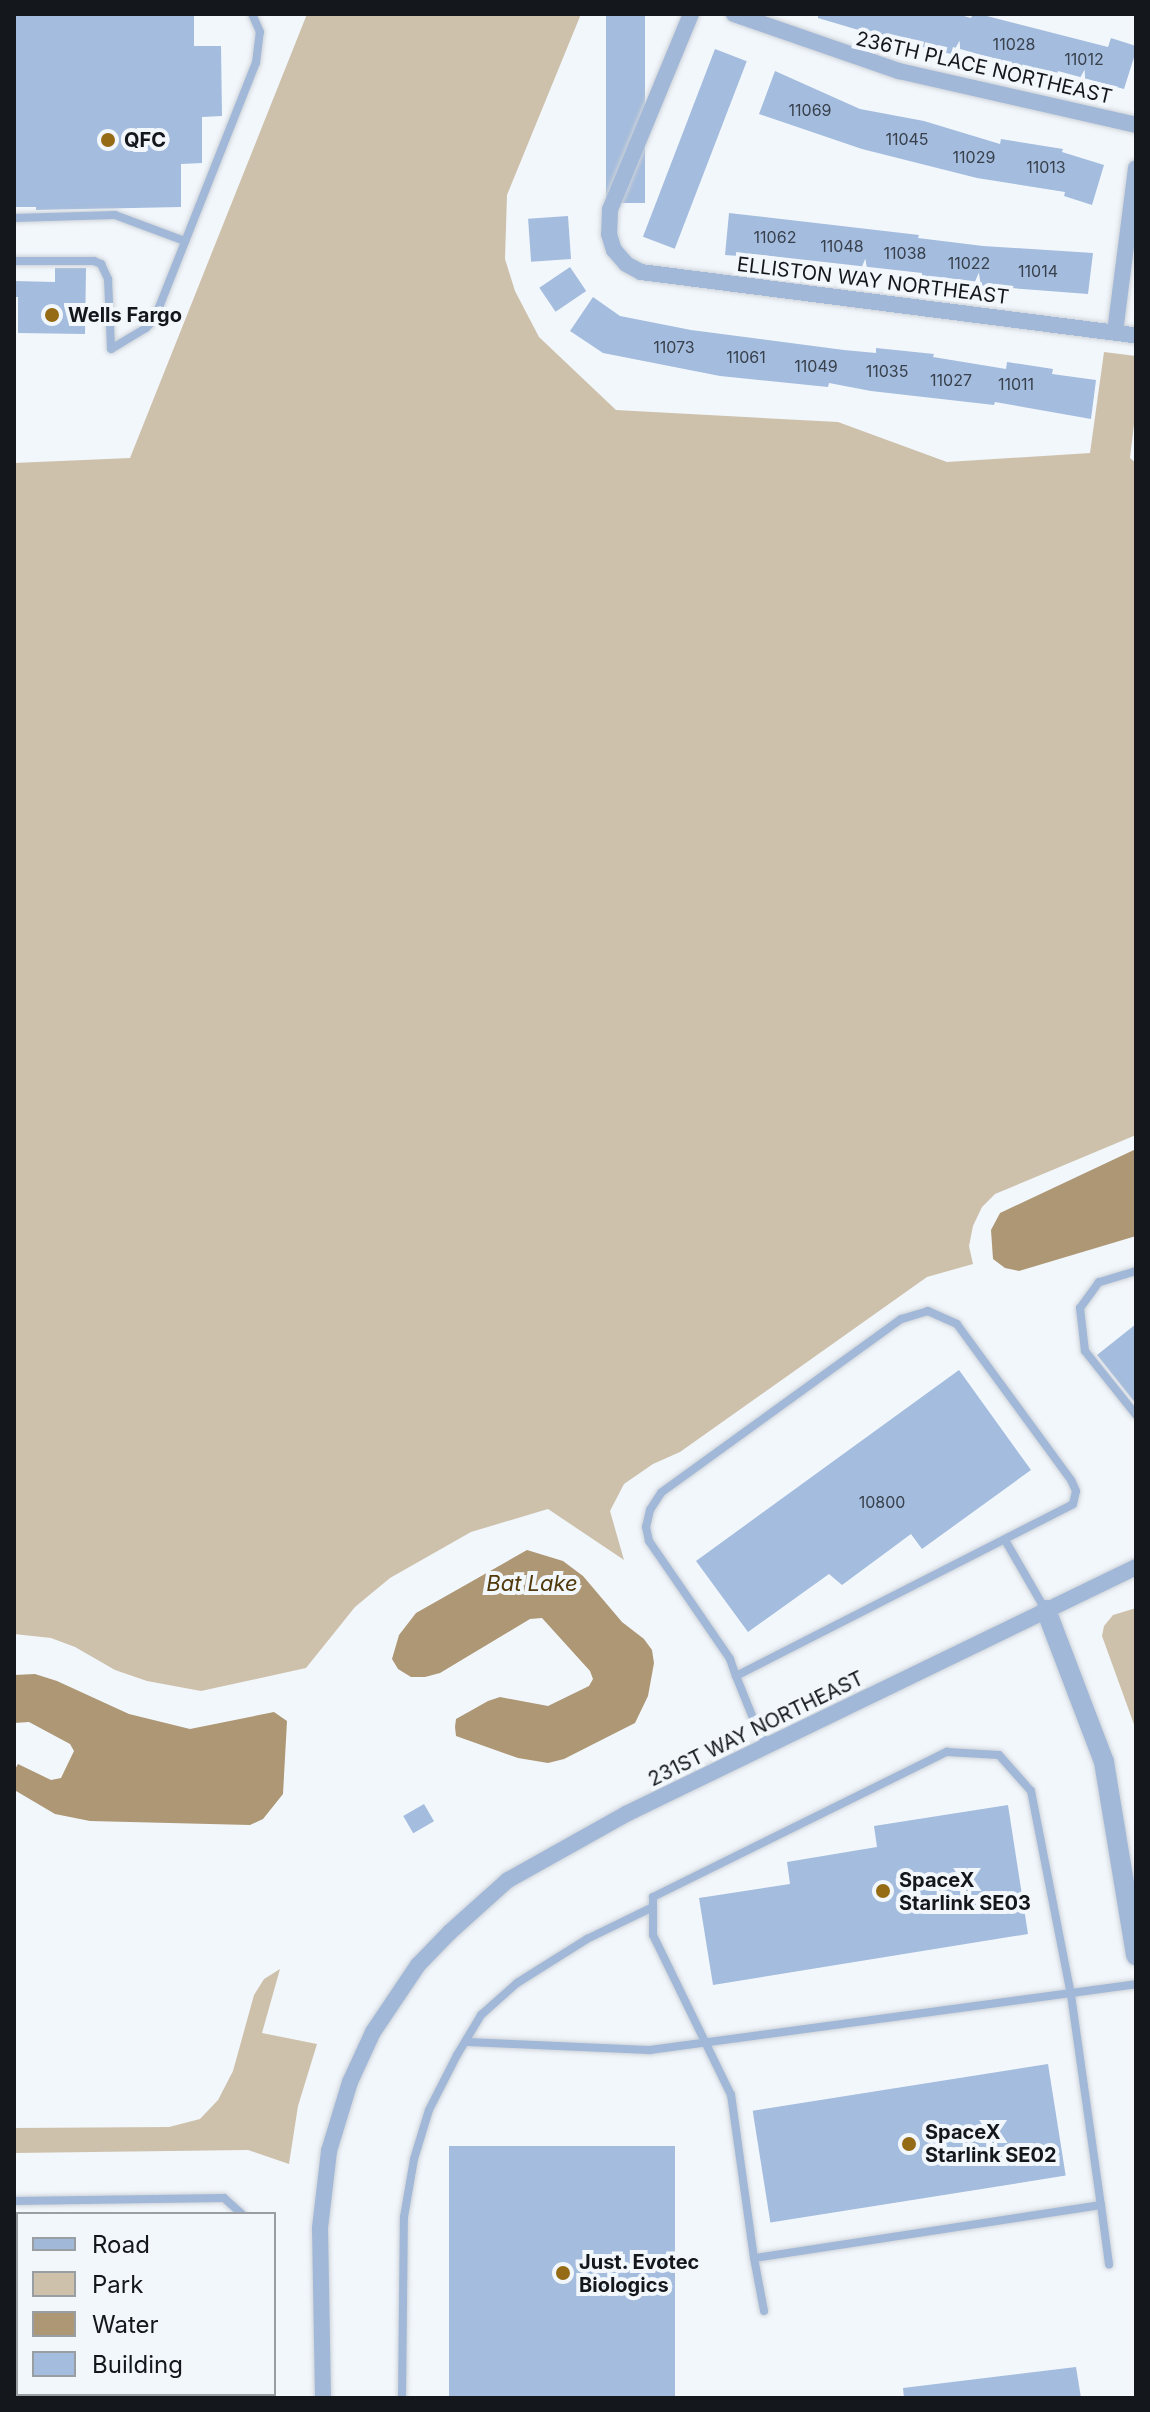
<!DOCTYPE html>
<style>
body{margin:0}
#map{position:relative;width:1150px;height:2412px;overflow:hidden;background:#f2f7fc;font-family:Inter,sans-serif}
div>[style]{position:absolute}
.green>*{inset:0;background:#cec1ac}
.water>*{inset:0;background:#ad9775}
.building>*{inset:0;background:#a4bcdd;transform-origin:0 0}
.roads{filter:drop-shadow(0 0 2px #ced3d8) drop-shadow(0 0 2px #ced3d8)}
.service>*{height:8px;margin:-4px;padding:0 4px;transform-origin:4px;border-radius:4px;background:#a2b8d8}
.minor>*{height:16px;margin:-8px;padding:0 8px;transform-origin:8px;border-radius:8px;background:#a2b8d8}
.tertiary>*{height:20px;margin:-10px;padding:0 10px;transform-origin:10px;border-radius:10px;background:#a2b8d8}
.dots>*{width:22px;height:22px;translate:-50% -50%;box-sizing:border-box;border:4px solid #f2f7fc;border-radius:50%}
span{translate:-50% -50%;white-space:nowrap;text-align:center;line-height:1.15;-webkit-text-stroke:8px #f2f7fc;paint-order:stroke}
.number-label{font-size:16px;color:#38414d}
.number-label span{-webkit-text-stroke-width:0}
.street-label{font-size:20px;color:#14181d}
.poi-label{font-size:20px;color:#14181d;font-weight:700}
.left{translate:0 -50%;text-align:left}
.water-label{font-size:22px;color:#50390b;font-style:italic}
.frame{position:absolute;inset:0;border:16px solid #14181d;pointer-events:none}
.legend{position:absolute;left:16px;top:2212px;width:260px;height:184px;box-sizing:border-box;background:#f2f7fc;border:2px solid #999ea3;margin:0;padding:10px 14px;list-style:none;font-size:24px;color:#14181d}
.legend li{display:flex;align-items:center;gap:16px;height:40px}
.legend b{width:40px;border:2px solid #999ea3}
</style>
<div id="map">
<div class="green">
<div style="clip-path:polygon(307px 14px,581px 14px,507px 195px,505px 259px,515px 291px,539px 337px,616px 410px,838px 422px,947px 462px,1090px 453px,1104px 352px,1136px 356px,1136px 407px,1130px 458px,1136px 463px,1136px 1135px,995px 1194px,982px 1207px,973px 1226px,969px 1246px,973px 1264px,927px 1277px,680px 1452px,653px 1464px,624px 1484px,610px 1511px,624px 1560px,548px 1509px,471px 1532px,390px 1578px,355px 1607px,306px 1668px,201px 1691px,147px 1681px,115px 1670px,75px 1647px,51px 1638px,14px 1634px,14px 463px,130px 458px)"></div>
<div style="clip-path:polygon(1136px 1608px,1136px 1730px,1102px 1636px,1104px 1626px,1113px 1615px)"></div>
<div style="clip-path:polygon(280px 1969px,262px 2033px,317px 2044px,298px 2106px,289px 2164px,248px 2150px,14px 2153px,14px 2128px,169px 2127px,200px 2119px,218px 2100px,233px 2071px,254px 1995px,264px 1979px)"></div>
</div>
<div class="water">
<div style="clip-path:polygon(1136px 1149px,1136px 1236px,1019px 1271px,1005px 1268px,993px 1259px,991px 1230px,1000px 1213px)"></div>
<div style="clip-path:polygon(527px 1550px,563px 1561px,583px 1576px,622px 1622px,644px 1639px,652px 1650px,654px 1663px,648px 1696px,635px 1723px,564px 1759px,548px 1763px,518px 1758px,456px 1736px,455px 1727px,456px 1719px,488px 1701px,500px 1697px,548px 1706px,589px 1686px,593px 1679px,590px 1671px,542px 1618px,530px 1619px,440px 1673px,425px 1677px,411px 1677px,398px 1669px,392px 1659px,399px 1635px,416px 1613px)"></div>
<div style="clip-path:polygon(35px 1674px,57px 1681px,129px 1714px,190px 1729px,274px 1712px,287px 1721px,283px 1794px,263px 1819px,250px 1825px,90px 1821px,55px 1814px,16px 1791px,14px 1771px,18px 1764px,51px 1780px,61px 1778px,74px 1751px,70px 1744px,29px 1722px,14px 1723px,14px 1675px)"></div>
</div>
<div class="building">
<div style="clip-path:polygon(14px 14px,194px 14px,194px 46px,221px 46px,222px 116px,202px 117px,202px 163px,181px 164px,181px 207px,36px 210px,36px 207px,14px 207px)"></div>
<div style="left:606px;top:14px;width:39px;height:189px"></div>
<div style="clip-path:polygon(818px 14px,957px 14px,971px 18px,973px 14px,979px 14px,1108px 47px,1111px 38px,1136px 46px,1136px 51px,1124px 89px,1058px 71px,1057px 76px,953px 47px,951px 54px,882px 37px,818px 18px)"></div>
<div style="left:715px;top:49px;width:34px;height:201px;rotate:21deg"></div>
<div style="clip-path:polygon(775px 71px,860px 109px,924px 121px,1000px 144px,1001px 139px,1063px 149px,1062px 152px,1104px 165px,1092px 205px,1064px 196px,1065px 192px,977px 178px,862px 149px,759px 114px)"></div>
<div style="clip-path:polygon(729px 213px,919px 235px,918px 238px,983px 246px,1093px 253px,1088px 294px,985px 286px,922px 277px,922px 273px,752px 254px,752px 257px,725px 255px)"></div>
<div style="left:568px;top:216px;width:43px;height:40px;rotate:86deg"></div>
<div style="left:570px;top:267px;width:29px;height:37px;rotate:56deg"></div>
<div style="clip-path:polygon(55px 268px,86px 268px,85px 334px,18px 333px,18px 297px,14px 297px,14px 281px,55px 282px)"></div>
<div style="clip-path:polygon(593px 297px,620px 316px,691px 330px,844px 350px,876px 353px,876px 348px,934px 354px,933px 357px,1006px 369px,1007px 362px,1053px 369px,1052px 374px,1096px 380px,1091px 419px,995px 402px,994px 405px,871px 391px,829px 383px,828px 387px,720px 376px,603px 353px,570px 331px)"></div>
<div style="clip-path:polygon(1136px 1324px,1136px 1404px,1097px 1355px)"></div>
<div style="clip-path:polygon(959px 1370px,1031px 1470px,922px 1549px,911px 1534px,842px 1585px,829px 1574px,748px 1632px,696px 1561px)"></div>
<div style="left:424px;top:1804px;width:20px;height:24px;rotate:60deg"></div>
<div style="clip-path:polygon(1008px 1805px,1028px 1934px,713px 1985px,699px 1898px,790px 1884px,787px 1862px,877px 1847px,874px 1826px)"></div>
<div style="left:1048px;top:2064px;width:113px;height:299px;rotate:81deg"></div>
<div style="left:675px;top:2146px;width:252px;height:226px;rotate:90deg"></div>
<div style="clip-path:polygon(1076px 2367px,1081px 2398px,904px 2398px,903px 2388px)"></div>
</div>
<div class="roads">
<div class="service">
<div style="left:14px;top:218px;width:101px;rotate:-1.7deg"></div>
<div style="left:115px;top:215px;width:75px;rotate:20.4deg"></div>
<div style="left:14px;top:261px;width:80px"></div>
<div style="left:94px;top:261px;width:8px;rotate:23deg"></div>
<div style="left:101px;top:264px;width:17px;rotate:65deg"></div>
<div style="left:108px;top:279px;width:70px;rotate:87.5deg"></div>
<div style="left:111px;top:349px;width:41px;rotate:-31deg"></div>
<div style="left:146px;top:328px;width:11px;rotate:-45deg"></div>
<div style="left:154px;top:320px;width:277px;rotate:-68.4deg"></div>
<div style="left:256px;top:63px;width:31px;rotate:-83deg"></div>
<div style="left:260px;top:32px;width:20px;rotate:-114deg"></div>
<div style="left:1136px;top:1271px;width:39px;rotate:163deg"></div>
<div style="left:1099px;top:1282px;width:32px;rotate:126deg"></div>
<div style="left:1080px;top:1308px;width:43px;rotate:83.4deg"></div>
<div style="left:1085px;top:1351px;width:82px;rotate:51.4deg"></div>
<div style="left:1005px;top:1540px;width:80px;rotate:59.9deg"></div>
<div style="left:736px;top:1676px;width:378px;rotate:-27deg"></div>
<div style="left:1073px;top:1504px;width:13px;rotate:-77deg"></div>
<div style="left:1076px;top:1491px;width:12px;rotate:-114deg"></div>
<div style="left:1071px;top:1480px;width:193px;rotate:-126.2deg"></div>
<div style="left:957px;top:1324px;width:32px;rotate:-156deg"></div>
<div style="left:928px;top:1311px;width:28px;rotate:163deg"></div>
<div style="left:901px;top:1319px;width:296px;rotate:144.1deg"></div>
<div style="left:661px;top:1493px;width:20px;rotate:123deg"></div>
<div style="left:650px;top:1510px;width:17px;rotate:103deg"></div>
<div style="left:646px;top:1527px;width:14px;rotate:78deg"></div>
<div style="left:649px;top:1541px;width:143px;rotate:55.5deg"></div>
<div style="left:730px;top:1659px;width:18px;rotate:71deg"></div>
<div style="left:736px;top:1676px;width:51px;rotate:68deg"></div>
<div style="left:755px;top:1723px;width:25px;rotate:61deg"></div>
<div style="left:947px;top:1752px;width:52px;rotate:3.3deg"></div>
<div style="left:999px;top:1755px;width:48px;rotate:48.4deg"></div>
<div style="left:1031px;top:1791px;width:208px;rotate:78.9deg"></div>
<div style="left:1071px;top:1995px;width:212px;rotate:81.9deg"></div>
<div style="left:1101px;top:2205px;width:351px;rotate:171.3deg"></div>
<div style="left:754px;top:2258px;width:165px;rotate:-98deg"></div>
<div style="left:731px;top:2095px;width:178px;rotate:-116deg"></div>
<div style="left:653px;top:1935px;width:38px;rotate:-90deg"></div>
<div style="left:653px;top:1897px;width:328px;rotate:-26.3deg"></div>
<div style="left:466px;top:2042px;width:184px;rotate:2.5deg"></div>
<div style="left:650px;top:2050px;width:490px;rotate:-7.7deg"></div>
<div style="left:14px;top:2201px;width:210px;rotate:-0.8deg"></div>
<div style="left:224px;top:2198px;width:24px;rotate:42deg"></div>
<div style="left:1101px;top:2205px;width:60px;rotate:82.3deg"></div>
<div style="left:754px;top:2258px;width:54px;rotate:79.3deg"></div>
<div style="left:246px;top:2394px;width:4px;rotate:90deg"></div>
<div style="left:402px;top:2398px;width:181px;rotate:-89.4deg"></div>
<div style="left:404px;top:2217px;width:59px;rotate:-80.2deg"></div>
<div style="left:414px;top:2159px;width:51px;rotate:-73deg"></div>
<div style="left:429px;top:2110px;width:62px;rotate:-63deg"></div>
<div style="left:457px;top:2055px;width:47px;rotate:-59deg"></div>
<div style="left:481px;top:2015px;width:48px;rotate:-41.6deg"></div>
<div style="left:517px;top:1983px;width:83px;rotate:-32.2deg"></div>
<div style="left:587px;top:1939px;width:73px;rotate:-25.9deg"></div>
</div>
<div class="minor">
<div style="left:691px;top:14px;width:212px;rotate:112.5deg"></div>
<div style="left:610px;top:210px;width:24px;rotate:92deg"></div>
<div style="left:609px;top:234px;width:17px;rotate:73deg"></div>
<div style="left:614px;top:250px;width:18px;rotate:49deg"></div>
<div style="left:626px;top:264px;width:17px;rotate:28deg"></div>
<div style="left:641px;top:272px;width:499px;rotate:7.3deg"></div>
<div style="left:734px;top:14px;width:175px;rotate:19.1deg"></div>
<div style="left:899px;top:71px;width:243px;rotate:12.8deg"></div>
<div style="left:1115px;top:332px;width:165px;rotate:-82.7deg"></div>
<div style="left:323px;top:2398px;width:170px;rotate:-91deg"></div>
<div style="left:320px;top:2228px;width:78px;rotate:-83.3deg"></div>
<div style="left:329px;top:2151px;width:72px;rotate:-73.1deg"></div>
<div style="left:350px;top:2082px;width:55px;rotate:-65.3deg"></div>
<div style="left:373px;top:2032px;width:81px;rotate:-56.1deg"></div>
<div style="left:418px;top:1965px;width:46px;rotate:-45.9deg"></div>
<div style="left:450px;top:1932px;width:78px;rotate:-41.9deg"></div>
<div style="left:508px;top:1880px;width:135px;rotate:-29.2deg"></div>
<div style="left:626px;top:1814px;width:567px;rotate:-25.84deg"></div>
</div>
<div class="tertiary">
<div style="left:1046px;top:1610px;width:163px;rotate:69.1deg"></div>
<div style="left:1104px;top:1762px;width:196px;rotate:80.6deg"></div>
</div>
</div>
<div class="dots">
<div style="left:108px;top:140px;background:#956b16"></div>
<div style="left:52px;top:315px;background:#956b16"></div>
<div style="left:883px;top:1891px;background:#956b16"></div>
<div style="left:909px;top:2144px;background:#956b16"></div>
<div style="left:563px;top:2273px;background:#956b16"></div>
</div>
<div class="number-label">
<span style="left:1014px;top:44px">11028</span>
<span style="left:1084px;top:59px">11012</span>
<span style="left:810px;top:110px">11069</span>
<span style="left:907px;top:139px">11045</span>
<span style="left:974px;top:157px">11029</span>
<span style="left:1046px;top:167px">11013</span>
<span style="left:775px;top:237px">11062</span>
<span style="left:842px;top:246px">11048</span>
<span style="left:905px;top:253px">11038</span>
<span style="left:969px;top:263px">11022</span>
<span style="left:1038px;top:271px">11014</span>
<span style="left:674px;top:347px">11073</span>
<span style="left:746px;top:357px">11061</span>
<span style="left:816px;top:366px">11049</span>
<span style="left:887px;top:371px">11035</span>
<span style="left:951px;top:380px">11027</span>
<span style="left:1016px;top:384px">11011</span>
<span style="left:882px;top:1502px">10800</span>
</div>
<div class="street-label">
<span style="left:984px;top:68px;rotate:13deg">236TH PLACE NORTHEAST</span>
<span style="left:873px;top:281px;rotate:7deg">ELLISTON WAY NORTHEAST</span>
<span style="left:756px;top:1729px;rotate:-26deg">231ST WAY NORTHEAST</span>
</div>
<div class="poi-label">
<span class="left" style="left:124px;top:140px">QFC</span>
<span class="left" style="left:68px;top:315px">Wells Fargo</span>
<span class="left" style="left:899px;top:1892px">SpaceX<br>Starlink SE03</span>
<span class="left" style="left:925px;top:2144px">SpaceX<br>Starlink SE02</span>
<span class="left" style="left:579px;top:2274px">Just. Evotec<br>Biologics</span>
</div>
<div class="water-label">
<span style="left:532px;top:1584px">Bat Lake</span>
</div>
<div class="frame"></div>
<ul class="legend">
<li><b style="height:10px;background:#a2b8d8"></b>Road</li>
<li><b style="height:22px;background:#cec1ac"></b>Park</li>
<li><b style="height:22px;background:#ad9775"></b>Water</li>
<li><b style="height:22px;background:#a4bcdd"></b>Building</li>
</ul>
</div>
